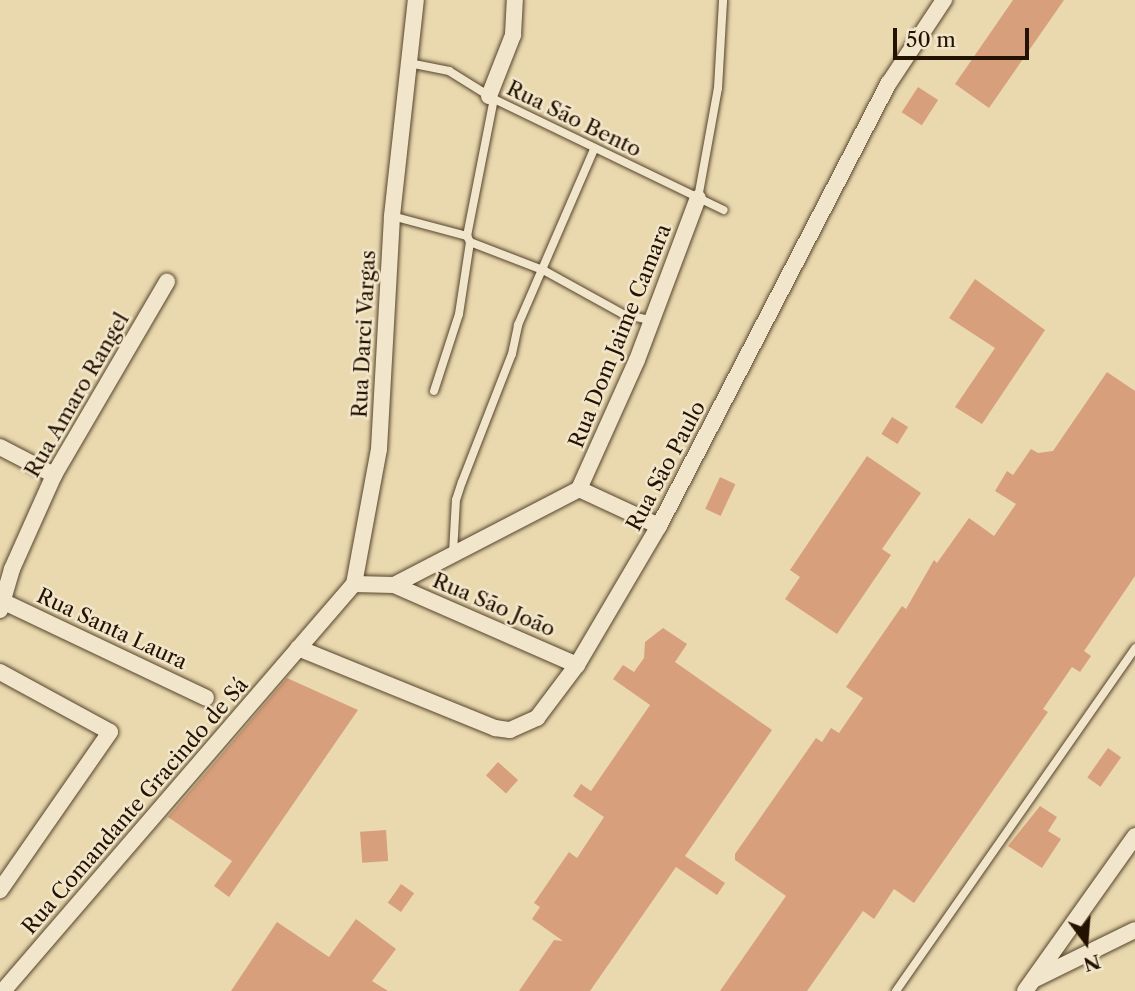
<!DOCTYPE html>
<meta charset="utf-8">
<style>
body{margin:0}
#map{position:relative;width:1135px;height:991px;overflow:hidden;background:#ead9af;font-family:"Libre Caslon Text",serif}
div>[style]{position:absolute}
.building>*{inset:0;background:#d79f7b;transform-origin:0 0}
.roads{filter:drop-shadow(0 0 2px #56442c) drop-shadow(0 0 2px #56442c)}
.lane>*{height:8px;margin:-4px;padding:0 4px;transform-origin:4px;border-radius:4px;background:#f1e6cb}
.street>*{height:16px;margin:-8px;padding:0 8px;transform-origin:8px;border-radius:8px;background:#f1e6cb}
span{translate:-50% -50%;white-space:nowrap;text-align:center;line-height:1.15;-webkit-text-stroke:5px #f1e6cb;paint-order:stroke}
.street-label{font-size:21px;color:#241201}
.north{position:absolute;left:1051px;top:907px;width:70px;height:70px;-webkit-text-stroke:5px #f1e6cb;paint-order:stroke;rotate:164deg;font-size:19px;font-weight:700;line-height:28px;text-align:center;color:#241201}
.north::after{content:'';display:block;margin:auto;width:24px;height:32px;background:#241201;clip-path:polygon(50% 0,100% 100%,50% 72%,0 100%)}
.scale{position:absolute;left:893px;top:28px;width:136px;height:32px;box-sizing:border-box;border:4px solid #241201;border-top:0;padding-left:9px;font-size:21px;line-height:24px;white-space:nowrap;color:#241201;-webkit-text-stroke:5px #f1e6cb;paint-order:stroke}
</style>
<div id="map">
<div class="building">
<div style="clip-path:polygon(1013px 0,1064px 0,989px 108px,955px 84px)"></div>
<div style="left:918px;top:87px;width:24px;height:30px;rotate:33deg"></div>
<div style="clip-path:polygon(975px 279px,1045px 330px,982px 424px,955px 407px,995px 348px,949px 318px)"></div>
<div style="clip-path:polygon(1107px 372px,1135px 391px,1135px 576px,1084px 651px,1091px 656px,1080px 672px,1072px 667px,1043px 709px,1048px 712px,914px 903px,894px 889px,874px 919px,863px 911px,807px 991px,720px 991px,786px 896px,735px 860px,735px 854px,816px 738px,822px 742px,831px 728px,839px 733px,863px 698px,846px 687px,902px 606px,906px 609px,934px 560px,937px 563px,969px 518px,994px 536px,1016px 504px,995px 491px,1007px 471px,1013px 475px,1031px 449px,1038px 453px,1053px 451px)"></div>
<div style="left:892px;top:417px;width:19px;height:20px;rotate:32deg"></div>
<div style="clip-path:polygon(867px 456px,921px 493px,882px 549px,891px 555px,837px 634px,785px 599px,800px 577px,790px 570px)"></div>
<div style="left:720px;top:477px;width:17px;height:35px;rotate:25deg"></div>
<div style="clip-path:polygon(663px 628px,687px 644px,675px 662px,772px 730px,685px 856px,725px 883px,717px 895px,676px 867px,590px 991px,519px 991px,554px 940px,563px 941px,532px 919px,540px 907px,534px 903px,569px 852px,577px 858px,604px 817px,573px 796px,581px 784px,591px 791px,650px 705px,613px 679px,623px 665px,634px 672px,644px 658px,645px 642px)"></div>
<div style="clip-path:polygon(287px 678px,358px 710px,229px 897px,214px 886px,232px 861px,168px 817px)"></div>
<div style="left:1108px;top:748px;width:16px;height:36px;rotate:35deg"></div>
<div style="left:498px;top:762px;width:27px;height:18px;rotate:42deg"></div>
<div style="clip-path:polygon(1040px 806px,1057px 817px,1048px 831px,1061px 839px,1042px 868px,1008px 846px)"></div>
<div style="left:386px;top:830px;width:31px;height:26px;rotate:86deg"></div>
<div style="left:401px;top:884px;width:16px;height:23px;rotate:35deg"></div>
<div style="clip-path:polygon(356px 919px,396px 949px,372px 981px,388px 991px,231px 991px,277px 922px,329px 957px)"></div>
</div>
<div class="roads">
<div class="lane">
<div style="left:409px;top:63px;width:41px;rotate:11.3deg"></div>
<div style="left:449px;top:71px;width:53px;rotate:31.9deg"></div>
<div style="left:494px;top:99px;width:255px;rotate:25.8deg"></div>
<div style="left:698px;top:198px;width:112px;rotate:-79.7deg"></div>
<div style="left:718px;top:88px;width:88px;rotate:-86.7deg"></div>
<div style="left:392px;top:216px;width:78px;rotate:14.9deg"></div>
<div style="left:467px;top:236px;width:7px;rotate:63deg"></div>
<div style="left:470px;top:242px;width:80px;rotate:21.1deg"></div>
<div style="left:545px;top:271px;width:89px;rotate:28.9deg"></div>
<div style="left:623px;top:314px;width:31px;rotate:13deg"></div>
<div style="left:467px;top:236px;width:140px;rotate:-78.9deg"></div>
<div style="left:434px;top:391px;width:81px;rotate:-72deg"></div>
<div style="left:459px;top:314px;width:73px;rotate:-81.3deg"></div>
<div style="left:453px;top:553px;width:53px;rotate:-86.8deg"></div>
<div style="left:456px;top:500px;width:19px;rotate:-72deg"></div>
<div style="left:462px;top:482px;width:137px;rotate:-68.7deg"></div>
<div style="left:512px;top:354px;width:30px;rotate:-78deg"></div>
<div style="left:518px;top:325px;width:192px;rotate:-66.6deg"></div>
<div style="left:896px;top:991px;width:418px;rotate:-55.1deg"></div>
</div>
<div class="street">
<div style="left:489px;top:96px;width:66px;rotate:-68.5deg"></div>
<div style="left:513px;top:35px;width:35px;rotate:-87deg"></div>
<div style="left:0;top:447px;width:61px;rotate:27.4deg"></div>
<div style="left:579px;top:489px;width:141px;rotate:-65.8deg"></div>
<div style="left:637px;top:360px;width:173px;rotate:-69.4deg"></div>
<div style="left:354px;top:584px;width:40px;rotate:1.4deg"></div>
<div style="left:394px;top:585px;width:208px;rotate:-27.4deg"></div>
<div style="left:579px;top:489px;width:88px;rotate:24.8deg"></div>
<div style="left:394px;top:585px;width:200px;rotate:23.6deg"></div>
<div style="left:0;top:600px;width:228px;rotate:25.4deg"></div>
<div style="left:0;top:610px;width:43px;rotate:-73.7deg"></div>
<div style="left:12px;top:569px;width:103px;rotate:-65.9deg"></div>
<div style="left:54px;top:475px;width:224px;rotate:-59.7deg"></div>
<div style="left:298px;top:648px;width:213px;rotate:22.1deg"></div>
<div style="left:495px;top:728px;width:15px;rotate:8deg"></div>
<div style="left:510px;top:730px;width:30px;rotate:-24deg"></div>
<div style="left:537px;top:718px;width:66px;rotate:-53deg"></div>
<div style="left:577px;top:665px;width:161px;rotate:-59.5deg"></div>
<div style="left:659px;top:526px;width:499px;rotate:-62.6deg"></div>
<div style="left:889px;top:83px;width:100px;rotate:-56.5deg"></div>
<div style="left:0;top:672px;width:125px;rotate:28.6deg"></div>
<div style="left:110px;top:732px;width:193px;rotate:124.8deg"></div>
<div style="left:1035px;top:979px;width:111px;rotate:-26.1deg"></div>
<div style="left:3px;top:991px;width:537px;rotate:-49.23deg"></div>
<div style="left:354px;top:584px;width:137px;rotate:-79.5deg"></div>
<div style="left:379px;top:449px;width:233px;rotate:-86.8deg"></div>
<div style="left:392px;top:216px;width:217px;rotate:-83.7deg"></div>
<div style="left:1025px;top:991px;width:190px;rotate:-54.6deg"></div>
</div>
</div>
<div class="street-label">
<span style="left:574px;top:119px;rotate:26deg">Rua São Bento</span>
<span style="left:364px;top:334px;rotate:-87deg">Rua Darci Vargas</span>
<span style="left:620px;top:336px;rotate:-68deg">Rua Dom Jaime Camara</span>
<span style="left:77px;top:395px;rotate:-60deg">Rua Amaro Rangel</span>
<span style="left:666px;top:466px;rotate:-62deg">Rua São Paulo</span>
<span style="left:494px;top:605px;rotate:23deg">Rua São João</span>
<span style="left:112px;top:629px;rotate:25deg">Rua Santa Laura</span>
<span style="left:135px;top:806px;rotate:-49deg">Rua Comandante Gracindo de Sá</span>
</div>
<div class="north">N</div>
<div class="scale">50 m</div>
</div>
